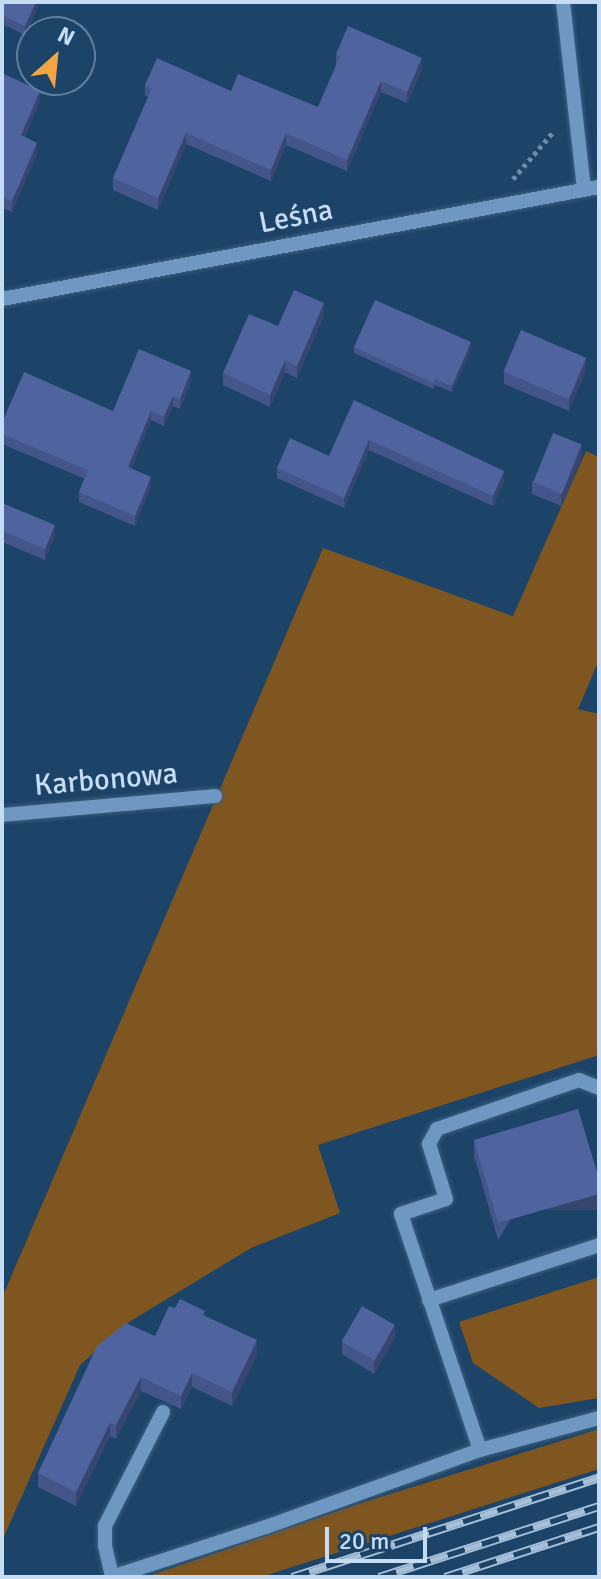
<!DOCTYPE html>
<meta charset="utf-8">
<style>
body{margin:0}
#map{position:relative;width:601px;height:1579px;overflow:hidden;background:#1c4368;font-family:Signika,sans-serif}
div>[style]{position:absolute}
.green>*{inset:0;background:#7f5520}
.path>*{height:5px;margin-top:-2.5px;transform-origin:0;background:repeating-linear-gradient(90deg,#6d8caa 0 4px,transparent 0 8px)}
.roads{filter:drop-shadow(0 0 2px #3b5f7e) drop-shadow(0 0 2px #3b5f7e)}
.minor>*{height:14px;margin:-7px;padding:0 7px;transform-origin:7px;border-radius:7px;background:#6e98c2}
.rail>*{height:9px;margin-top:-4.5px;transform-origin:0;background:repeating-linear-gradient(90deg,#1c4368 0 18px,#a7c0d9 0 36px);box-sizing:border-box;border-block:2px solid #a7c0d9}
.wall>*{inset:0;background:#445589}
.shaded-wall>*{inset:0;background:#37456f;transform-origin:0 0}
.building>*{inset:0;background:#4f639f;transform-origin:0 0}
span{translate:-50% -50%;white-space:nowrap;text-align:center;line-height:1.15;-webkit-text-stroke:7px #1c4368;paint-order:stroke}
.street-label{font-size:30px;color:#c6dcf2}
.frame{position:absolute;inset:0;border:4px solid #c6dcf2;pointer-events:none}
.north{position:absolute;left:16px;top:16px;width:80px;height:80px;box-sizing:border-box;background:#1c4368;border:2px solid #60809f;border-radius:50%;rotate:27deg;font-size:22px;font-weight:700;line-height:32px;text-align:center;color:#c6dcf2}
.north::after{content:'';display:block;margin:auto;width:28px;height:36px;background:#f2a541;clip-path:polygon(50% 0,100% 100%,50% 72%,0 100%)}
.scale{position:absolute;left:325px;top:1527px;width:102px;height:36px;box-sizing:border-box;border:4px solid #c6dcf2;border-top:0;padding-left:10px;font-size:24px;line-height:28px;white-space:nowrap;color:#c6dcf2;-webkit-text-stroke:6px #1c4368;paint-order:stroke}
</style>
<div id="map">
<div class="green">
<div style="clip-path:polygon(586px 451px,599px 457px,599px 660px,578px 709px,599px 714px,599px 1055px,318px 1145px,340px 1213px,251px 1248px,129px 1322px,80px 1365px,2px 1541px,2px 1298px,323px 548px,513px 616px)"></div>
<div style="clip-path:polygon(599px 1277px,599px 1398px,539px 1408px,473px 1363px,459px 1322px)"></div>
<div style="clip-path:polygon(599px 1429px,599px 1469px,261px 1577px,146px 1577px,361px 1503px)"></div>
</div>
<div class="path">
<div style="left:513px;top:179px;width:62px;rotate:-49.6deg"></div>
</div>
<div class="roads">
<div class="minor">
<div style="left:563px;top:2px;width:189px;rotate:83.6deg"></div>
<div style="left:2px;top:299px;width:607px;rotate:-10.63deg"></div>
<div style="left:2px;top:815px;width:214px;rotate:-5.1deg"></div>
<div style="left:429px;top:1300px;width:179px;rotate:-17.9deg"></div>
<div style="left:163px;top:1412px;width:128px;rotate:117deg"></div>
<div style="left:105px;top:1526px;width:20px;rotate:90deg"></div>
<div style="left:105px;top:1546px;width:32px;rotate:77deg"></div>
<div style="left:112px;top:1577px;width:162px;rotate:-18deg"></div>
<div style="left:266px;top:1527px;width:227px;rotate:-19.8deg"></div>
<div style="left:480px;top:1450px;width:123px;rotate:-15.1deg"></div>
<div style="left:480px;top:1450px;width:249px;rotate:-108.5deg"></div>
<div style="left:401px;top:1214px;width:47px;rotate:-18.4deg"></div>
<div style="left:446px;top:1199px;width:58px;rotate:-107.2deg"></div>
<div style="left:429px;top:1144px;width:17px;rotate:-62deg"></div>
<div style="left:437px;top:1129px;width:150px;rotate:-19deg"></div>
<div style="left:579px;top:1080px;width:22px;rotate:22deg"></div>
</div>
</div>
<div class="rail">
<div style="left:292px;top:1577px;width:323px;rotate:-18deg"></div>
<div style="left:379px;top:1577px;width:231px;rotate:-17.9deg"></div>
<div style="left:445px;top:1577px;width:162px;rotate:-18deg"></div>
</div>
<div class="wall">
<div style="clip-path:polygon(2px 2px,40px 2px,25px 35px,2px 24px)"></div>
<div style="clip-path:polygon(336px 54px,422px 70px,407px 103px,381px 92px,347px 171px,286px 145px,271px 181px,186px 144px,158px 210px,113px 190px,113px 178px,148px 97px,145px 96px,145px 85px,231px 91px,318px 107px,336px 66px)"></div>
<div style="clip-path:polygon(2px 73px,40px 101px,25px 137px,37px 153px,12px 212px,2px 208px)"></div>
<div style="clip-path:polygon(324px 315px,297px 378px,285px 372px,270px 407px,223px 385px,223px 373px,278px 326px)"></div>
<div style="clip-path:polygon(354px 347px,471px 349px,452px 392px,435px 385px,433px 389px,354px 353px)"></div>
<div style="clip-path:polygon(586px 370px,569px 411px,504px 384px,504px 372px)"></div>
<div style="clip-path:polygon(191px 381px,180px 409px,173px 406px,164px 426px,151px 420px,131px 469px,151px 487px,135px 526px,79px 502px,79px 492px,85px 479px,2px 444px,2px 423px,113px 411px)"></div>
<div style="clip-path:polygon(354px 400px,504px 482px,493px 506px,369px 450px,344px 508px,277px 478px,277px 468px,329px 456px)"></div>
<div style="clip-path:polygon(582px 457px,561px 506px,532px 494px,532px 482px)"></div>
<div style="clip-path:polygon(2px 503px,55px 535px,45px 560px,2px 542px)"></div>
<div style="clip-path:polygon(578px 1109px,498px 1240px,474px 1156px,474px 1140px)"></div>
<div style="clip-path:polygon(175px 1308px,205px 1316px,257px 1354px,232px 1406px,192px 1387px,181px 1409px,141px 1391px,116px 1439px,110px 1436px,76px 1506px,38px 1487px,38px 1473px,155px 1336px)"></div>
<div style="clip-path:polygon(395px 1337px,374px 1374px,342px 1354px,342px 1342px)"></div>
</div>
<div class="shaded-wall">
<div style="clip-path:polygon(36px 2px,40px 3px,25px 35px,25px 26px)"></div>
<div style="clip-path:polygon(422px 58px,422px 70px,407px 103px,407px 92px)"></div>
<div style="clip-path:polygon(381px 81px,381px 92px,347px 171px,347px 160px)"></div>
<div style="clip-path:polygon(40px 91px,40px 101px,21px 146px,21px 135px)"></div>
<div style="clip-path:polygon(186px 133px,186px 144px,158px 210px,158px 198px)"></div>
<div style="clip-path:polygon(286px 133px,286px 145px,271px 181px,271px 170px)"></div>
<div style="clip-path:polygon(37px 143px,37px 153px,12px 212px,12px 201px)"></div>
<div style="clip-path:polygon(324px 303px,324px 315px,297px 378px,297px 366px)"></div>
<div style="clip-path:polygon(471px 342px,471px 349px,452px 392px,452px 386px)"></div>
<div style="clip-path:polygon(586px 358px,586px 370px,569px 411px,569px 399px)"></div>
<div style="clip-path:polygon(285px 360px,285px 372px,270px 407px,270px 395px)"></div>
<div style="clip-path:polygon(191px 371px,191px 381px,180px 409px,180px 399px)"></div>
<div style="clip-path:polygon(173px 396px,173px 406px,164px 426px,164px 416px)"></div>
<div style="clip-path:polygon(151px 411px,151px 420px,128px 477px,128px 467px)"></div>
<div style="clip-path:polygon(369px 440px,369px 450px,344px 508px,344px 498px)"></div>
<div style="clip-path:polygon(582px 445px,582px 457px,561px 506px,561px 494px)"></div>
<div style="clip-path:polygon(504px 471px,504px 482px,493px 506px,493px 496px)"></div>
<div style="clip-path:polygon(151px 477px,151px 487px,135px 526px,135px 516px)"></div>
<div style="clip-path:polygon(55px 525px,55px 535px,45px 560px,45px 549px)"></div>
<div style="left:599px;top:1194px;width:16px;height:105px;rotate:90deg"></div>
<div style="clip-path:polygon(395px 1325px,395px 1337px,374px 1374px,374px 1362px)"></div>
<div style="clip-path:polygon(257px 1340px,257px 1354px,232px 1406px,232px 1392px)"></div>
<div style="clip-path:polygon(192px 1373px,192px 1387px,181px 1409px,181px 1396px)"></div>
<div style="clip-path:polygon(141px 1377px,141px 1391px,116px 1439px,116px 1425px)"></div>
<div style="clip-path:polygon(110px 1423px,110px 1436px,76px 1506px,76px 1492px)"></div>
</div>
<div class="building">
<div style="clip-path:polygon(2px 2px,36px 2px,25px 26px,2px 15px)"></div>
<div style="clip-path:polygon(348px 26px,422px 58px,407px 92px,381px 81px,347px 160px,286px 133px,271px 170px,186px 133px,158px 198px,113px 178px,152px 88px,145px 85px,157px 58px,231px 91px,238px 74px,318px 107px,340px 56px,336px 54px)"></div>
<div style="clip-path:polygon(2px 73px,40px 91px,21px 135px,37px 143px,12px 201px,2px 197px)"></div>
<div style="clip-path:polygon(294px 290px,324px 303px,297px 366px,285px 360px,270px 395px,223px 373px,249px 314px,278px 326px)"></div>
<div style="clip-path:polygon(375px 300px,471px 342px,452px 386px,435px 379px,433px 383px,354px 347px)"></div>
<div style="left:521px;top:330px;width:71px;height:45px;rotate:23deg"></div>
<div style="clip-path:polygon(139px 349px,191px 371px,180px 399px,173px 396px,164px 416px,151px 411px,128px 467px,151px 477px,135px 516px,79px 492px,88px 470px,2px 434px,2px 423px,24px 372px,113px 411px)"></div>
<div style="clip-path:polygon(354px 400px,504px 471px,493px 496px,369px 440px,344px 498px,277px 468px,290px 438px,329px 456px)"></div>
<div style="left:553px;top:433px;width:31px;height:53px;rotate:22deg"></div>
<div style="clip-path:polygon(2px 503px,55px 525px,45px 549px,2px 531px)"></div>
<div style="clip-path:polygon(578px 1109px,599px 1179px,599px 1194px,498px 1223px,474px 1140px)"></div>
<div style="clip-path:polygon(180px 1299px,205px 1311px,203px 1315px,257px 1340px,232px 1392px,192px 1373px,181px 1396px,141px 1377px,116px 1425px,110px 1423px,76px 1492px,38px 1473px,97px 1346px,126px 1323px,155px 1336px,169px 1306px,175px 1308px)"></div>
<div style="left:362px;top:1306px;width:38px;height:41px;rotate:30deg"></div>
</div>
<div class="street-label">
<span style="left:296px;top:217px;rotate:-11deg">Leśna</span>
<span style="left:106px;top:780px;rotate:-5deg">Karbonowa</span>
</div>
<div class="frame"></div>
<div class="north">N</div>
<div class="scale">20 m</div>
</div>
